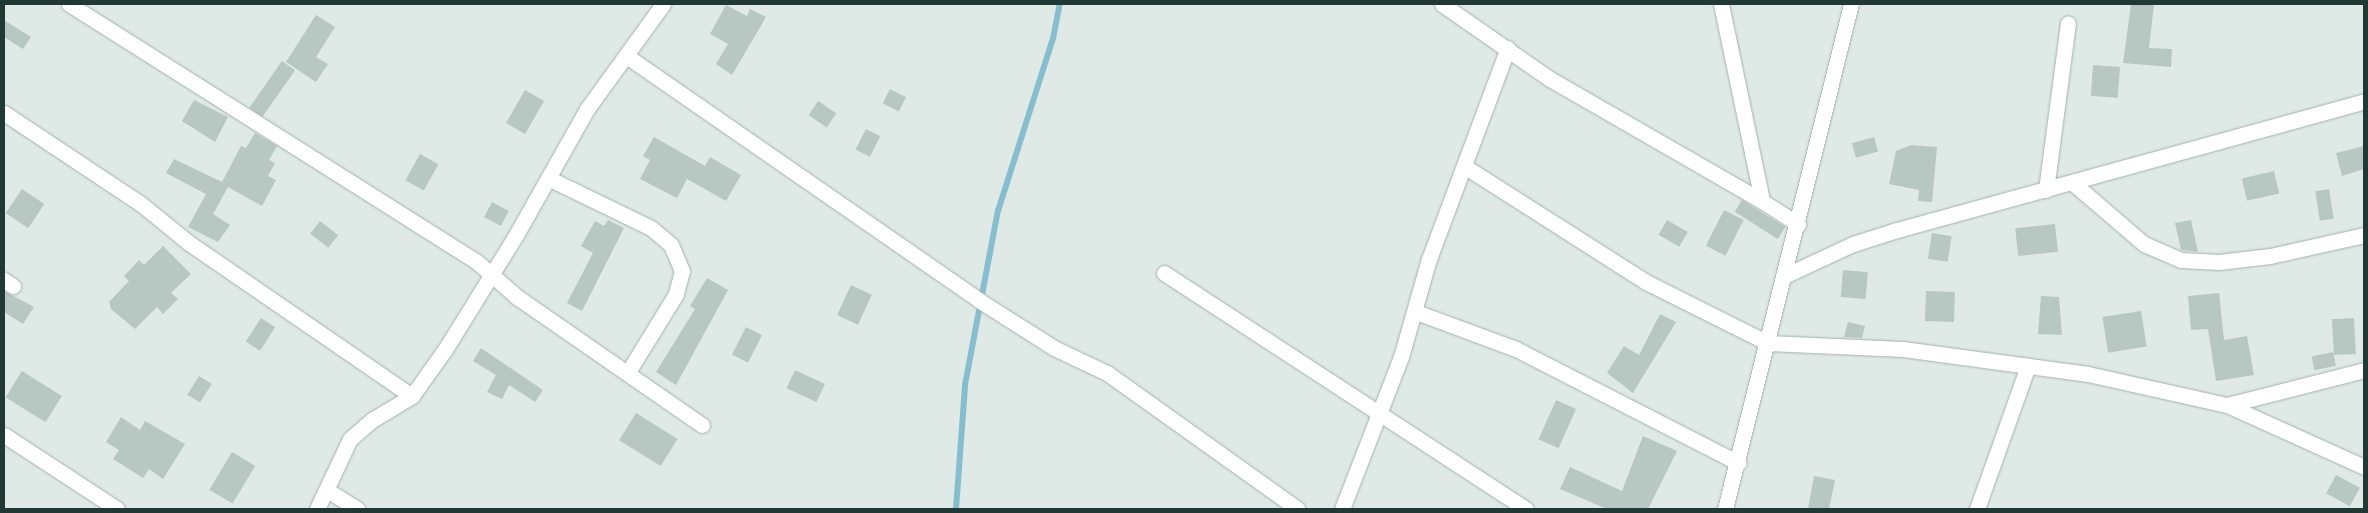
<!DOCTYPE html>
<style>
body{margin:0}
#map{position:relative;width:2368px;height:513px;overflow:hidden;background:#dfeae6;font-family:Montserrat,sans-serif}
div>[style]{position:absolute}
.stream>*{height:5.5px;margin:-2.75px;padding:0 2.75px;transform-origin:2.75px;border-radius:2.75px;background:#87becf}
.building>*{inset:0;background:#b7c7c2;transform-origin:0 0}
.roads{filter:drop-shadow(0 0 1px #a2b1ad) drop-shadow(0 0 1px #a2b1ad)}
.street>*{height:15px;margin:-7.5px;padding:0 7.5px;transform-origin:7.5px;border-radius:7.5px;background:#fff}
span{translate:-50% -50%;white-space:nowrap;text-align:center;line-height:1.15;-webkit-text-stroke:4px #eff7f3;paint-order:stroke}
.frame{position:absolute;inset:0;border:5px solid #203935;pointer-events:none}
</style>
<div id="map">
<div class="stream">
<div style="left:956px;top:509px;width:124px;rotate:-85.8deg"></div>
<div style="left:965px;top:385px;width:177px;rotate:-79.3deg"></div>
<div style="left:998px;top:211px;width:181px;rotate:-72.3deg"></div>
<div style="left:1053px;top:39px;width:36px;rotate:-79deg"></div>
</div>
<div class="building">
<div style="clip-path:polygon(2131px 4px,2154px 4px,2149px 48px,2172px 49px,2171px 67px,2123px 63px)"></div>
<div style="clip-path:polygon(726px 5px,747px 16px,750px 9px,766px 17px,732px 75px,716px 64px,728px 44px,710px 34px)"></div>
<div style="clip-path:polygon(316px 15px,335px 27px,316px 57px,328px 64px,316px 82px,286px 62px)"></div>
<div style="clip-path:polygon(4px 20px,31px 37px,23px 49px,4px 37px)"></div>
<div style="left:282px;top:61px;width:16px;height:57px;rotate:35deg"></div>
<div style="left:2093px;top:65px;width:27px;height:31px;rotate:4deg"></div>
<div style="left:890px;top:89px;width:18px;height:16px;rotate:27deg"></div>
<div style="left:525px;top:90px;width:22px;height:38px;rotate:30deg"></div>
<div style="clip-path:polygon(194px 100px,228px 117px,215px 142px,182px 121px)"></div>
<div style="left:818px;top:101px;width:22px;height:17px;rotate:34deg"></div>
<div style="left:866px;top:129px;width:16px;height:23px;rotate:27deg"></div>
<div style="clip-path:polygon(255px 133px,277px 146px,269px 160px,275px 163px,268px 176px,276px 180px,262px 206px,228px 187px,213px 214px,230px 225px,218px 242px,188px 227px,206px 194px,166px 173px,174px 159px,222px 182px,241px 146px,246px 148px)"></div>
<div style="clip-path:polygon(654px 137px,705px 166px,710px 157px,741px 175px,726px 201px,687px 179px,677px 198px,640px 179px,650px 160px,643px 156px)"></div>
<div style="left:1874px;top:137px;width:15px;height:23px;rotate:74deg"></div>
<div style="clip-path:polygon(1911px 145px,1937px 147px,1932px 202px,1918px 201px,1919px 190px,1889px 184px,1896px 151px)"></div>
<div style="clip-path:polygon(2364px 146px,2364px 169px,2342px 176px,2336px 153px)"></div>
<div style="left:420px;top:154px;width:21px;height:30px;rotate:29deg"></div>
<div style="left:2274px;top:171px;width:23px;height:33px;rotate:77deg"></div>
<div style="left:22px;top:189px;width:27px;height:29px;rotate:34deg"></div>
<div style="left:2329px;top:189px;width:30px;height:14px;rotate:81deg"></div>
<div style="left:1742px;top:200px;width:51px;height:14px;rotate:32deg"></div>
<div style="left:492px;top:202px;width:19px;height:17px;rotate:28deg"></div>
<div style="left:1724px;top:210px;width:22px;height:40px;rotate:27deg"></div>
<div style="clip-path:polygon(608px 220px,624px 228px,582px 311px,567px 303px,593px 253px,581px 246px,595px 221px,604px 226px)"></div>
<div style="left:1667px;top:220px;width:24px;height:17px;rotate:30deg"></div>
<div style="clip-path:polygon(2191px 220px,2198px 252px,2181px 250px,2175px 223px)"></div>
<div style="left:320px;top:221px;width:23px;height:16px;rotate:38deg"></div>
<div style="left:2055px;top:224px;width:28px;height:40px;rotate:84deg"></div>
<div style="left:1932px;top:233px;width:20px;height:26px;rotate:9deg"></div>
<div style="clip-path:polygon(163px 246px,191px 274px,171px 293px,178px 299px,163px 314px,157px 307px,135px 329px,111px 309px,109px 302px,129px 281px,124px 276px,139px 260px,144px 265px)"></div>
<div style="left:1843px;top:270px;width:25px;height:27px;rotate:5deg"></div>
<div style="clip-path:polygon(707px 278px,728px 290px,676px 385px,656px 372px,695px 309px,690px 306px)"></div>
<div style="left:851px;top:285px;width:23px;height:33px;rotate:25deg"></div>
<div style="clip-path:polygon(4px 291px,34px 307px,23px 324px,4px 312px)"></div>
<div style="left:1926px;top:291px;width:29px;height:30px;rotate:2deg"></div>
<div style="clip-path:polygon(2219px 293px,2224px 340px,2247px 336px,2254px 375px,2216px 381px,2208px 329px,2191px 330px,2188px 296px)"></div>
<div style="clip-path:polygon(2041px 296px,2059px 297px,2062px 335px,2038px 334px)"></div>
<div style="left:2141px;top:311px;width:36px;height:39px;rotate:81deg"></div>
<div style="clip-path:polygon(1660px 314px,1676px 322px,1633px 393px,1607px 373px,1624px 346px,1639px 355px)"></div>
<div style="left:261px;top:318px;width:17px;height:28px;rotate:33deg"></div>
<div style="left:2354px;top:318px;width:36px;height:22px;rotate:87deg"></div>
<div style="clip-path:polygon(1848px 322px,1865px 326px,1862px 338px,1844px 337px)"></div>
<div style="left:746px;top:327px;width:18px;height:31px;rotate:27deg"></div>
<div style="clip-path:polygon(481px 348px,543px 390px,535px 402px,509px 385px,502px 399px,487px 392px,496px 375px,473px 361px)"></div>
<div style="left:2333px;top:352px;width:14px;height:22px;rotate:78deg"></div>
<div style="left:795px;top:370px;width:33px;height:20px;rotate:25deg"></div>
<div style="left:22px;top:371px;width:47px;height:31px;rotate:32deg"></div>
<div style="left:199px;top:376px;width:15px;height:22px;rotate:32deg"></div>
<div style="left:1556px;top:400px;width:22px;height:43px;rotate:24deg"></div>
<div style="left:636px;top:413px;width:49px;height:32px;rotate:32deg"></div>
<div style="clip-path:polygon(121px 417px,140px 430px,145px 421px,185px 444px,163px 479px,149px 469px,143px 478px,113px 459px,119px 450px,106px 442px)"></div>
<div style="clip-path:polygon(1643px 436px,1677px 451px,1648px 509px,1607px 509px,1560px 489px,1570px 467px,1622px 491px)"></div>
<div style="left:232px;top:452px;width:27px;height:44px;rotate:31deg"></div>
<div style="left:2336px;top:475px;width:27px;height:21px;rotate:28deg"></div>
<div style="clip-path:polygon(1814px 476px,1835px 480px,1829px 509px,1808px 509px)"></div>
</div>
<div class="roads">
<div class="street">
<div style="left:69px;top:4px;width:481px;rotate:32.3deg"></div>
<div style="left:476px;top:261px;width:55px;rotate:41.3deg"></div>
<div style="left:517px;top:297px;width:225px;rotate:34.7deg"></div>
<div style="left:1442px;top:4px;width:131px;rotate:34.8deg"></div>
<div style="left:1550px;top:79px;width:245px;rotate:29.9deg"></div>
<div style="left:1721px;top:4px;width:201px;rotate:78.2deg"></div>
<div style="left:1762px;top:201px;width:43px;rotate:32.6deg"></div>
<div style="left:628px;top:57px;width:428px;rotate:34.7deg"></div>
<div style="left:980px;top:301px;width:88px;rotate:32.4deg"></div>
<div style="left:1054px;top:348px;width:59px;rotate:25.3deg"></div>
<div style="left:1107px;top:373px;width:234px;rotate:35.5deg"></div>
<div style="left:4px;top:113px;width:164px;rotate:33.6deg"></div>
<div style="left:141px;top:204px;width:62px;rotate:39.1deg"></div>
<div style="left:189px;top:243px;width:270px;rotate:34.5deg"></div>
<div style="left:1464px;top:166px;width:216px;rotate:32.5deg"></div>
<div style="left:1646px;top:282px;width:136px;rotate:26.6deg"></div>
<div style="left:1768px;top:343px;width:135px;rotate:2.5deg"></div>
<div style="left:1903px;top:349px;width:187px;rotate:7.7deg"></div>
<div style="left:2088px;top:374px;width:142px;rotate:12.6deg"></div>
<div style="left:2227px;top:405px;width:150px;rotate:24.3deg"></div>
<div style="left:548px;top:178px;width:114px;rotate:25.9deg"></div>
<div style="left:651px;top:228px;width:26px;rotate:40deg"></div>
<div style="left:671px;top:245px;width:28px;rotate:67deg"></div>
<div style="left:682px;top:271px;width:24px;rotate:105deg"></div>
<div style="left:676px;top:294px;width:92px;rotate:121.6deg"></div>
<div style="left:2074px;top:184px;width:92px;rotate:40.6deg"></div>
<div style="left:2144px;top:244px;width:40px;rotate:23.4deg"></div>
<div style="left:2181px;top:260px;width:38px;rotate:3deg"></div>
<div style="left:2219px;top:262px;width:51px;rotate:-6.7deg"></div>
<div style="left:2270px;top:256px;width:96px;rotate:-12.6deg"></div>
<div style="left:2046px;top:190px;width:168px;rotate:-82.5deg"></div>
<div style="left:1164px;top:273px;width:432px;rotate:33.1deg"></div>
<div style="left:1784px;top:276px;width:76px;rotate:-24.9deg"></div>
<div style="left:1853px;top:244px;width:46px;rotate:-17.7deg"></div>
<div style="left:1897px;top:230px;width:484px;rotate:-15.4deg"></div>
<div style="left:4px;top:280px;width:11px;rotate:34deg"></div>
<div style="left:1416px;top:312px;width:107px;rotate:20.3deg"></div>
<div style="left:1516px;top:349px;width:250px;rotate:27.1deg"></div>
<div style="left:2227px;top:405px;width:141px;rotate:-14.3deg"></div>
<div style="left:4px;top:435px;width:135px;rotate:33.2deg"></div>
<div style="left:327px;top:490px;width:36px;rotate:32deg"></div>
<div style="left:317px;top:509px;width:77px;rotate:-64.8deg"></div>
<div style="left:350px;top:439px;width:29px;rotate:-41deg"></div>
<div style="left:372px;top:420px;width:47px;rotate:-31deg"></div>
<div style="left:412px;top:396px;width:59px;rotate:-54.7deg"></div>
<div style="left:446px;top:348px;width:133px;rotate:-58.2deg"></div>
<div style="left:516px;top:235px;width:145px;rotate:-60.6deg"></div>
<div style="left:587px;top:109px;width:130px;rotate:-54.1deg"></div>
<div style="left:1342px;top:509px;width:163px;rotate:-68.8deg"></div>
<div style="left:1401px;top:357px;width:102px;rotate:-74.1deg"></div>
<div style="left:1429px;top:259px;width:225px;rotate:-69.5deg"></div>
<div style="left:1725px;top:509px;width:520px;rotate:-75.99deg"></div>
<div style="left:1977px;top:509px;width:152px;rotate:-70.4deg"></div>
</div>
</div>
<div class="frame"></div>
</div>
